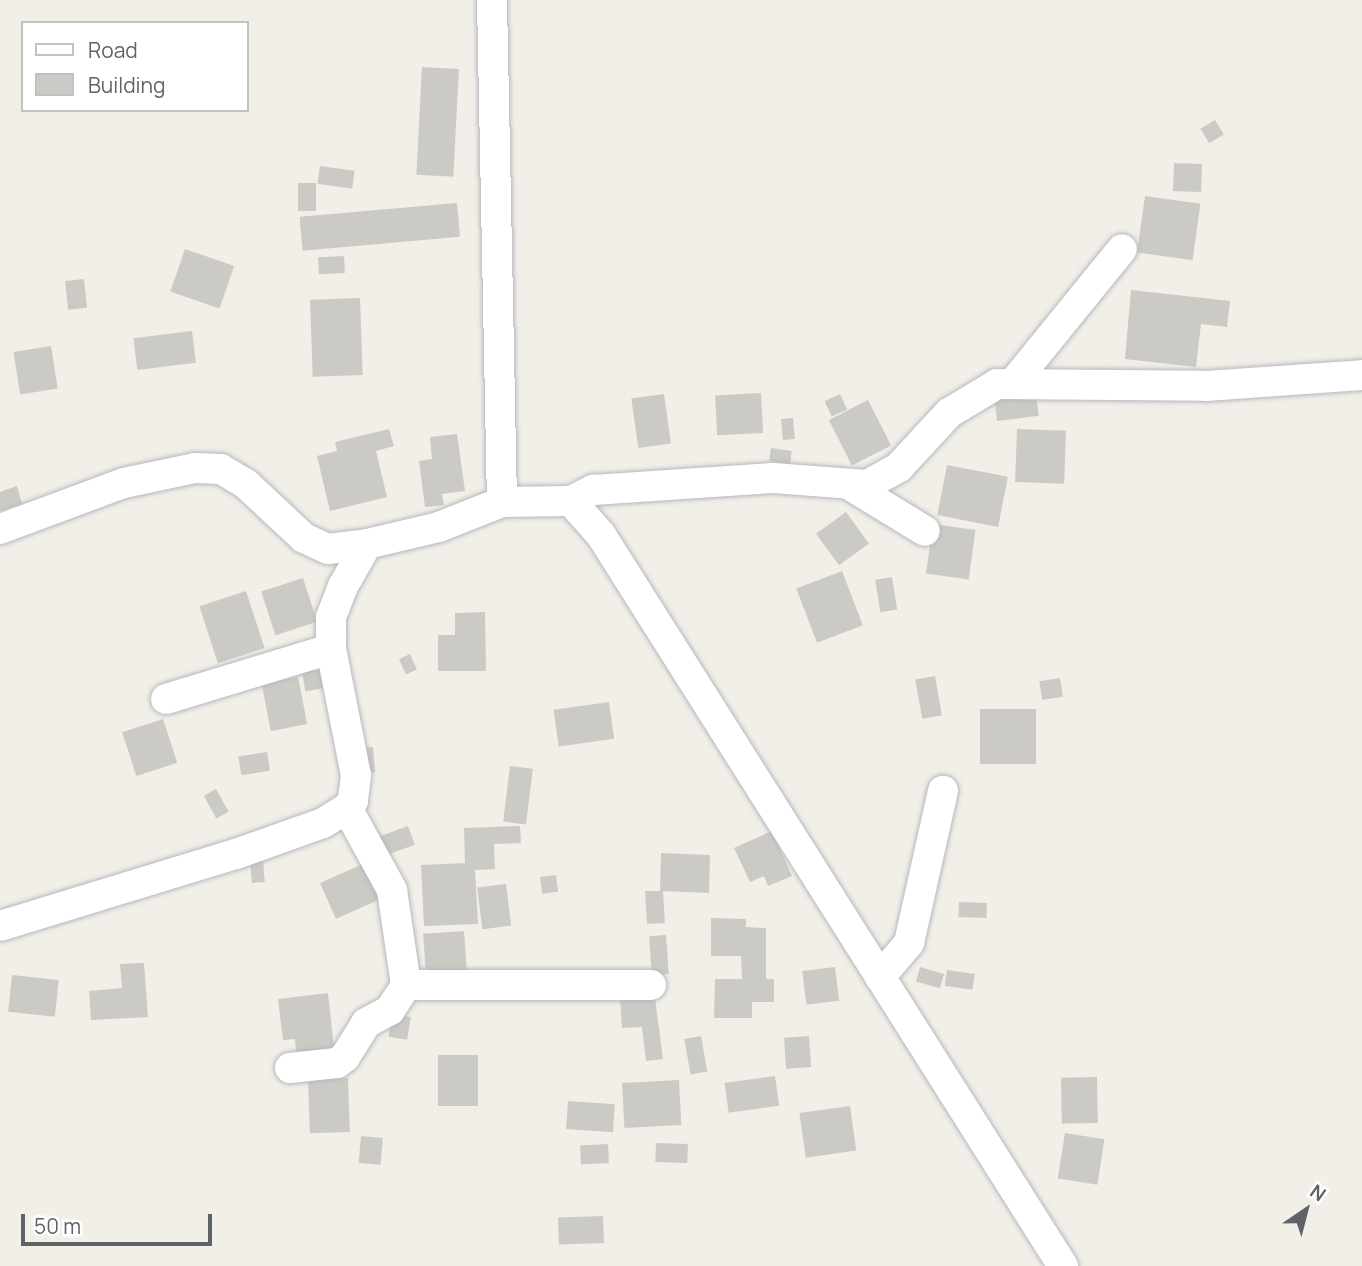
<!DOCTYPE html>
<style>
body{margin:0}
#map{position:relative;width:1362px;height:1266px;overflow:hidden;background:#f1efe8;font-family:Manrope,sans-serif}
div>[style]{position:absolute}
.building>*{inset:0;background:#cccac5;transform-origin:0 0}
.roads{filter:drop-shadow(0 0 2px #b5b8bc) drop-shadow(0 0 2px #b5b8bc)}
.minor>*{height:30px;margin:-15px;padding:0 15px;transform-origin:15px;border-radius:15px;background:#fff}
span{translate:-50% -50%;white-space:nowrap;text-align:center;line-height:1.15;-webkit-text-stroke:5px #fff;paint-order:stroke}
.legend{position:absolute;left:21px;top:21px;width:228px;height:91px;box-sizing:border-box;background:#fff;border:2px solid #bfc1c3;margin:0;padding:9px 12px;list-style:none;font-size:21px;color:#5f6368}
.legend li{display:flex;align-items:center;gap:14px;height:35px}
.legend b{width:35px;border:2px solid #bfc1c3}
.north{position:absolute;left:1271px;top:1175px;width:70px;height:70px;-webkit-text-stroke:5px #fff;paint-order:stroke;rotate:35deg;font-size:19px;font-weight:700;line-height:28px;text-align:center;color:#5f6368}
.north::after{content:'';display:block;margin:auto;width:24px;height:32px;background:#5f6368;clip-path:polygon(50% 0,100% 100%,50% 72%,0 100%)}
.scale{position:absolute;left:21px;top:1214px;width:191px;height:32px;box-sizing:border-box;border:4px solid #5f6368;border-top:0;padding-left:9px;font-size:21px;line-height:24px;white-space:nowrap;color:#5f6368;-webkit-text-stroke:5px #fff;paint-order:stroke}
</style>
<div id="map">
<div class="building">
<div style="left:422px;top:67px;width:37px;height:108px;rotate:3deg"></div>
<div style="left:1215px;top:120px;width:17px;height:17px;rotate:59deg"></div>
<div style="left:1174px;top:163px;width:28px;height:28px;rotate:2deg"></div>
<div style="left:320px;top:166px;width:35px;height:18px;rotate:8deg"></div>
<div style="left:298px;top:183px;width:18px;height:28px"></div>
<div style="left:1145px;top:196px;width:56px;height:57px;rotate:8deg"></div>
<div style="left:457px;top:203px;width:34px;height:158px;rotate:85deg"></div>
<div style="left:185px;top:249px;width:52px;height:45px;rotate:19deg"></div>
<div style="left:344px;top:256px;width:17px;height:26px;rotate:87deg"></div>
<div style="left:84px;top:279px;width:29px;height:19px;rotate:84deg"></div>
<div style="clip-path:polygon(1131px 290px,1230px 301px,1227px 327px,1201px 324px,1196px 367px,1125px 359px)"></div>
<div style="left:360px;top:298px;width:77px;height:50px;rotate:88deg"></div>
<div style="left:192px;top:331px;width:32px;height:59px;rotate:83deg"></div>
<div style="left:51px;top:346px;width:43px;height:38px;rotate:81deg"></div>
<div style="left:761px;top:393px;width:40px;height:46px;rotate:87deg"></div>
<div style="left:1036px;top:393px;width:23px;height:42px;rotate:83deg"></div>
<div style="left:664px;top:394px;width:50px;height:33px;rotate:82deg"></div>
<div style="left:840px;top:394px;width:17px;height:17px;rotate:65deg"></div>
<div style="left:868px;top:400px;width:51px;height:44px;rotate:63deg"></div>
<div style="left:793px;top:418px;width:21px;height:12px;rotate:85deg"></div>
<div style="clip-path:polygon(389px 429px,394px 446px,376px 451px,387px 497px,330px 511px,317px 456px,337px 451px,335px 442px)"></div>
<div style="left:1017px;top:429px;width:49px;height:53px;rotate:2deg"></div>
<div style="clip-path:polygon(457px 434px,465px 491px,442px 494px,444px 505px,425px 507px,419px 461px,432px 459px,430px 437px)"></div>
<div style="left:771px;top:448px;width:21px;height:13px;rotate:8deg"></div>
<div style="left:947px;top:465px;width:62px;height:51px;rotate:11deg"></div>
<div style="clip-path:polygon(17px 486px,22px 504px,0 511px,0 492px)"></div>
<div style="left:846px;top:512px;width:39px;height:37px;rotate:54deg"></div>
<div style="left:933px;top:524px;width:43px;height:50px;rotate:8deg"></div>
<div style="left:842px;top:571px;width:58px;height:49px;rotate:69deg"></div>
<div style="left:892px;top:577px;width:33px;height:17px;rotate:81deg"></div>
<div style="left:303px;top:578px;width:46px;height:44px;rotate:72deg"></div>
<div style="left:246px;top:591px;width:60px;height:49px;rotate:72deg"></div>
<div style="clip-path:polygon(485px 612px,486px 671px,438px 671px,438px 635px,455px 635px,455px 613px)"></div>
<div style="left:410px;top:654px;width:17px;height:12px;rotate:66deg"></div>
<div style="left:324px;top:669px;width:19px;height:22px;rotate:81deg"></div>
<div style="left:935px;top:676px;width:40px;height:20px;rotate:80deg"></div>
<div style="left:298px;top:677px;width:48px;height:37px;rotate:79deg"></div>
<div style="left:1060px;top:678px;width:19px;height:21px;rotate:81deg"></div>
<div style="left:609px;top:702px;width:37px;height:56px;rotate:82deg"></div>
<div style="left:980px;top:709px;width:56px;height:55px"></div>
<div style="left:163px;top:719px;width:46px;height:43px;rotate:72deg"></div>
<div style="left:373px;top:747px;width:25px;height:16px;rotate:85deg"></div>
<div style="left:267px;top:752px;width:19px;height:29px;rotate:81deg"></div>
<div style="left:510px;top:766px;width:23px;height:56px;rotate:7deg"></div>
<div style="left:216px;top:789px;width:26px;height:14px;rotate:61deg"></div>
<div style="left:408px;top:826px;width:20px;height:36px;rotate:70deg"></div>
<div style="clip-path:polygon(520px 826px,521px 843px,494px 844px,495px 869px,475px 870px,478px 924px,424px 926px,421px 865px,465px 863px,464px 828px)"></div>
<div style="clip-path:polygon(772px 831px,792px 876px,768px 886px,764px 876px,750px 882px,734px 848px)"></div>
<div style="clip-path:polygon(661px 853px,710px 855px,709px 893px,663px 891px,665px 923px,647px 924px,645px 891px,660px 891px)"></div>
<div style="left:263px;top:861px;width:21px;height:13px;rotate:85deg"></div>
<div style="left:363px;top:864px;width:39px;height:47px;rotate:66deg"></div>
<div style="left:556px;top:875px;width:17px;height:16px;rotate:83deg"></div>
<div style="left:506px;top:884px;width:42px;height:29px;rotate:83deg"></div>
<div style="left:959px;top:902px;width:28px;height:15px;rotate:2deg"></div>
<div style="clip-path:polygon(711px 918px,746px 919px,746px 927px,766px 928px,766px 979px,774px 979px,774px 1002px,752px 1002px,752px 1018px,714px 1018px,715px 979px,742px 979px,741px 956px,711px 956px)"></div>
<div style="left:464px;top:931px;width:45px;height:41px;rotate:86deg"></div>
<div style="left:666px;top:935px;width:39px;height:17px;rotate:86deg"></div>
<div style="clip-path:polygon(144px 963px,148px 1017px,91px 1020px,89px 991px,122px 988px,120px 964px)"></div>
<div style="left:835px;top:967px;width:34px;height:33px;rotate:83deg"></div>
<div style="left:920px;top:967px;width:25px;height:15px;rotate:16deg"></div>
<div style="left:947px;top:970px;width:28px;height:16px;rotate:8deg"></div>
<div style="left:12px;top:975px;width:47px;height:37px;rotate:6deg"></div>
<div style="clip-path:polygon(328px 993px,334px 1048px,296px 1052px,295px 1039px,283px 1040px,278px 999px)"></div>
<div style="clip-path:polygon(655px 998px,663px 1059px,646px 1061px,642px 1027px,622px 1028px,620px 999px)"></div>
<div style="left:392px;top:1014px;width:19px;height:23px;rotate:9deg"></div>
<div style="left:701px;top:1036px;width:36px;height:17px;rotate:80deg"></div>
<div style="left:809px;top:1036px;width:31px;height:25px;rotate:86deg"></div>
<div style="left:438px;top:1055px;width:40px;height:51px"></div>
<div style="left:775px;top:1076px;width:30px;height:51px;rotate:82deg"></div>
<div style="left:1097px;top:1077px;width:46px;height:36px;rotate:89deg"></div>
<div style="left:348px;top:1078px;width:54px;height:40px;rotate:88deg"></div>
<div style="left:679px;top:1080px;width:45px;height:57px;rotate:87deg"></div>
<div style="left:568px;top:1101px;width:47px;height:28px;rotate:4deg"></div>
<div style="left:850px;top:1106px;width:45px;height:51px;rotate:82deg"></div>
<div style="left:1065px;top:1133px;width:40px;height:46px;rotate:9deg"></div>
<div style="left:361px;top:1136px;width:22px;height:27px;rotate:5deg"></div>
<div style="left:656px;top:1143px;width:32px;height:19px;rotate:2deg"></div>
<div style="left:608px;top:1144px;width:19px;height:28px;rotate:87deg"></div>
<div style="left:603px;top:1216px;width:27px;height:45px;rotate:88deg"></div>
</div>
<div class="roads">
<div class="minor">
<div style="left:492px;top:0;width:502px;rotate:88.86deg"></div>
<div style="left:502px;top:502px;width:69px;rotate:-0.8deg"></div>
<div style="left:571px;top:501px;width:45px;rotate:48.6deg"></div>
<div style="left:601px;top:535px;width:865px;rotate:57.71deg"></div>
<div style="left:1014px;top:382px;width:171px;rotate:-50.9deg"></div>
<div style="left:853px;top:487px;width:84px;rotate:31.4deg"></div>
<div style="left:571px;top:501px;width:25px;rotate:-27deg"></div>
<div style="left:593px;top:490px;width:180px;rotate:-3.8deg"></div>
<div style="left:773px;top:478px;width:94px;rotate:4.3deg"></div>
<div style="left:867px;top:485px;width:37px;rotate:-29deg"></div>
<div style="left:899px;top:467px;width:74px;rotate:-47.2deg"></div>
<div style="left:949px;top:413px;width:56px;rotate:-31.1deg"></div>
<div style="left:997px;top:384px;width:209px;rotate:0.5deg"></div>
<div style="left:1206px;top:386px;width:156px;rotate:-4deg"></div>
<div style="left:502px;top:502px;width:68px;rotate:158.4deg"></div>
<div style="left:439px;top:527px;width:74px;rotate:166.7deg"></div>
<div style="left:367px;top:544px;width:48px;rotate:119.7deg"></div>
<div style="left:343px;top:586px;width:34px;rotate:111deg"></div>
<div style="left:331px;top:618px;width:31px;rotate:90deg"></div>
<div style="left:331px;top:649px;width:128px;rotate:78.8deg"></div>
<div style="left:356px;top:775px;width:26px;rotate:97deg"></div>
<div style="left:353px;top:801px;width:9px;rotate:131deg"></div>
<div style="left:347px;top:808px;width:94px;rotate:61.2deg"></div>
<div style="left:392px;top:890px;width:96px;rotate:81.6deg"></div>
<div style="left:406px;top:985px;width:245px"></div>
<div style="left:0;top:529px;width:132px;rotate:-20.4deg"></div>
<div style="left:124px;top:483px;width:73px;rotate:-11.9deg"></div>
<div style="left:195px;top:468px;width:26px;rotate:2deg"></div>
<div style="left:221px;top:469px;width:29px;rotate:31deg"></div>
<div style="left:246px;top:484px;width:79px;rotate:43deg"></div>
<div style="left:304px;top:538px;width:26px;rotate:25deg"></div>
<div style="left:328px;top:549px;width:39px;rotate:-7deg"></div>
<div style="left:166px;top:699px;width:172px;rotate:-16.9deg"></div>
<div style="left:0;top:926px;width:247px;rotate:-17deg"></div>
<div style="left:236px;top:854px;width:92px;rotate:-19.6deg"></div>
<div style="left:323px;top:823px;width:28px;rotate:-32deg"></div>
<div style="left:880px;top:977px;width:45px;rotate:-49.5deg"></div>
<div style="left:909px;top:943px;width:156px;rotate:-77.4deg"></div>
<div style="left:290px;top:1068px;width:47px;rotate:-6.1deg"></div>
<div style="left:337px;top:1063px;width:10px;rotate:-37deg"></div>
<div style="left:345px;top:1057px;width:40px;rotate:-58deg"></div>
<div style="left:366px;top:1023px;width:27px;rotate:-28deg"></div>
<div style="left:390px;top:1010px;width:30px;rotate:-57deg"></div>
</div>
</div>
<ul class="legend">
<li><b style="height:9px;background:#fff"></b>Road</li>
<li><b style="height:19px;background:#cccac5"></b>Building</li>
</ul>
<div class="north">N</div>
<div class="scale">50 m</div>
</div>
